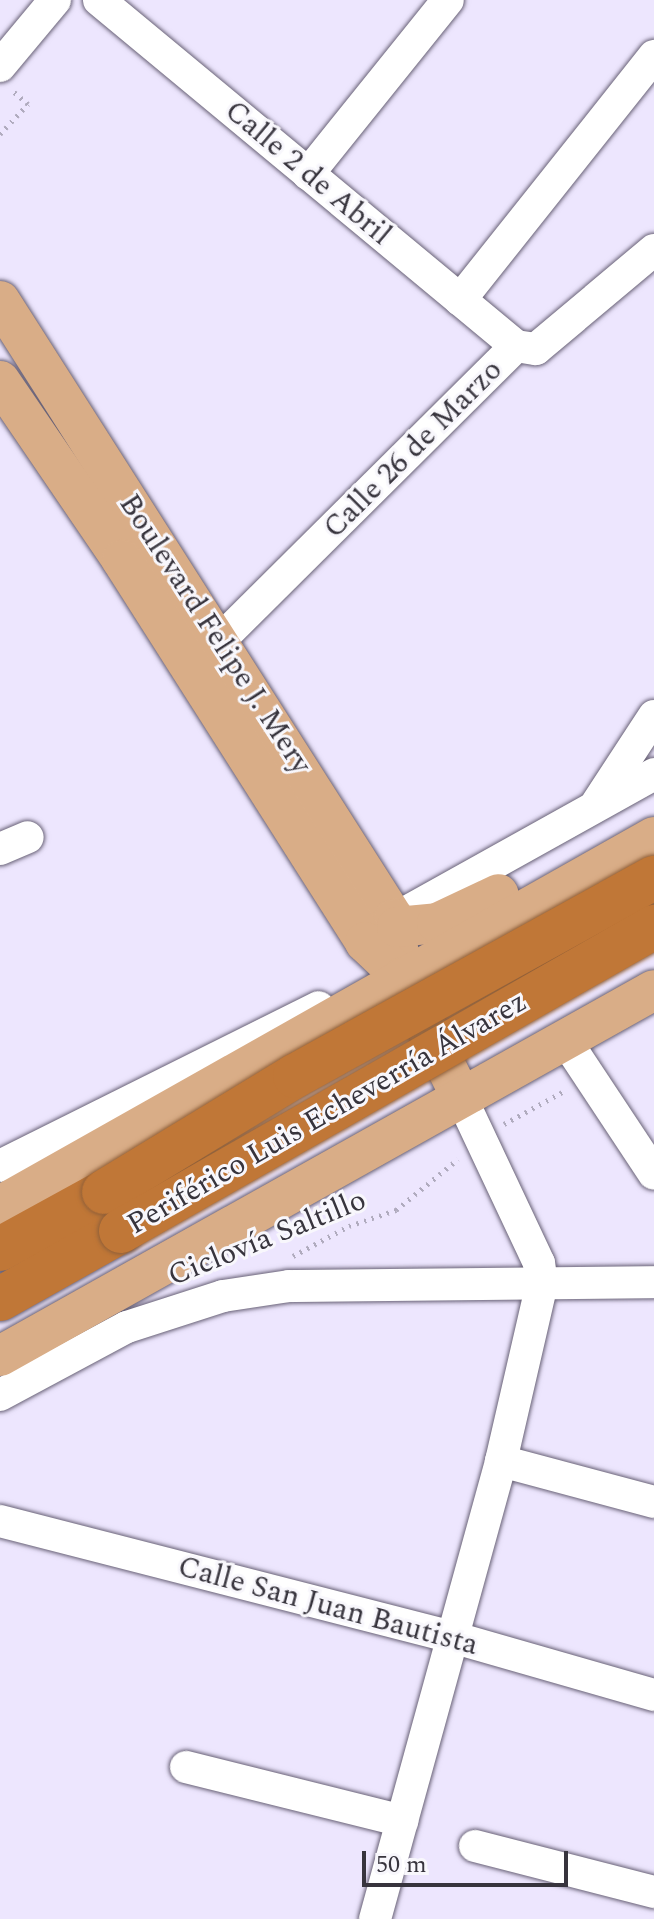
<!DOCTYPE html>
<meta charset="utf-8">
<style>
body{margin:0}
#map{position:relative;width:654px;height:1919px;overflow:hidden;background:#ede6fe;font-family:Spectral,serif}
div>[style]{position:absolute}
.path>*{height:5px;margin-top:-2.5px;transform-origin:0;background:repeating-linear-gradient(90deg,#b0abbe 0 2px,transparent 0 8px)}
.roads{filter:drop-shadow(0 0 2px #686176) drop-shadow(0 0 2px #686176)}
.minor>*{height:32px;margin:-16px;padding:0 16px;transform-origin:16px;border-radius:16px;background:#fff}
.major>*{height:40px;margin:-20px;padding:0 20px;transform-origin:20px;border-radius:20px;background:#d9ad87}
.highway>*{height:44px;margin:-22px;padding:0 22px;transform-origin:22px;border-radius:22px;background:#c07737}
.bridges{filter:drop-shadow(0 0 2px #906039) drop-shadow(0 0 2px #906039)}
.highway-bridge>*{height:44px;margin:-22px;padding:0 22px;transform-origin:22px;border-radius:22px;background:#c07737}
span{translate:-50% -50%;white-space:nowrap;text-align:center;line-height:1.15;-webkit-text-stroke:6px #f8f7fc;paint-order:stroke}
.street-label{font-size:30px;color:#37343d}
.scale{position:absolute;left:362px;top:1851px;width:206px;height:36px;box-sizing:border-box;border:4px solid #37343d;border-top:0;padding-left:10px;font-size:24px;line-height:28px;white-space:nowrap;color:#37343d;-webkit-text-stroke:6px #f8f7fc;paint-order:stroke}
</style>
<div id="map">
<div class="path">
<div style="left:0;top:134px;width:41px;rotate:-47deg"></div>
<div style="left:28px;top:104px;width:23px;rotate:-139deg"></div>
<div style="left:504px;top:1124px;width:71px;rotate:-28.7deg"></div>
<div style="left:293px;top:1256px;width:64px;rotate:-28.2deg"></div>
<div style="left:349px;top:1226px;width:50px;rotate:-18.8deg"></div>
<div style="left:396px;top:1210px;width:80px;rotate:-39.4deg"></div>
</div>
<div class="roads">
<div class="minor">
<div style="left:99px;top:0;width:542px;rotate:39.68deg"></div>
<div style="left:0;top:66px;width:86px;rotate:-50.2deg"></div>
<div style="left:308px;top:174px;width:223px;rotate:-51.2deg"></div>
<div style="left:460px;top:300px;width:312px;rotate:-51.5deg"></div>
<div style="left:516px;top:346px;width:20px;rotate:9deg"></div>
<div style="left:536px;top:349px;width:154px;rotate:-40deg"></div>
<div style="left:220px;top:640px;width:417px;rotate:-44.8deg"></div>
<div style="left:597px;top:803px;width:104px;rotate:-56.8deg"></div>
<div style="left:0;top:849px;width:30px;rotate:-23deg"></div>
<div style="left:394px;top:919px;width:298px;rotate:-29.1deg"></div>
<div style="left:566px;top:1041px;width:159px;rotate:56.5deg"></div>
<div style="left:0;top:1166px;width:356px;rotate:-26.5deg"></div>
<div style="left:0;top:1395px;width:144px;rotate:-28.2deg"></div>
<div style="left:127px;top:1327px;width:101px;rotate:-17.9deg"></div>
<div style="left:223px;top:1296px;width:67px;rotate:-8.6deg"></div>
<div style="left:289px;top:1286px;width:365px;rotate:-0.6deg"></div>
<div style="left:501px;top:1461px;width:158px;rotate:15deg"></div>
<div style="left:0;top:1521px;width:467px;rotate:14.4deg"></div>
<div style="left:452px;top:1637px;width:210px;rotate:16deg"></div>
<div style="left:186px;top:1767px;width:223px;rotate:14deg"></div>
<div style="left:475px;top:1846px;width:185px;rotate:14.4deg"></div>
<div style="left:375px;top:1919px;width:475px;rotate:-74.6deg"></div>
<div style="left:501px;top:1461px;width:182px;rotate:-77deg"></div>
<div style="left:542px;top:1284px;width:21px;rotate:-98deg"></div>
<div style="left:539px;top:1263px;width:186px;rotate:-115.2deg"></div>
</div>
<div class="major">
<div style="left:0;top:301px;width:733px;rotate:57.48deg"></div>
<div style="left:394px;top:919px;width:59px;rotate:82.1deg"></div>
<div style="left:0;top:381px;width:217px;rotate:55.7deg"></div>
<div style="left:122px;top:560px;width:453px;rotate:57.5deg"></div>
<div style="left:365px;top:942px;width:51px;rotate:43.4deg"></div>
<div style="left:402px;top:977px;width:131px;rotate:63.8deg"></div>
<div style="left:397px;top:927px;width:40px;rotate:-5.7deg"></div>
<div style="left:437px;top:923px;width:68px;rotate:-25.1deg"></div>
<div style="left:0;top:1206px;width:751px;rotate:-29.43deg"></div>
<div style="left:0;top:1356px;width:749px;rotate:-29.23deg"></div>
</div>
<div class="highway">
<div style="left:0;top:1249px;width:119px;rotate:-28.7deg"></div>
<div style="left:0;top:1299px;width:139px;rotate:-29.3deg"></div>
</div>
</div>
<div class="bridges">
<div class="highway-bridge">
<div style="left:104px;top:1192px;width:223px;rotate:-31.3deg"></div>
<div style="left:295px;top:1076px;width:410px;rotate:-28.9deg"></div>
<div style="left:121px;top:1231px;width:614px;rotate:-29.7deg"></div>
</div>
</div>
<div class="street-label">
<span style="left:308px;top:173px;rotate:40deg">Calle 2 de Abril</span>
<span style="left:413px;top:449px;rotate:-45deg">Calle 26 de Marzo</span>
<span style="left:215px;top:634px;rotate:57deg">Boulevard Felipe J. Mery</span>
<span style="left:327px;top:1113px;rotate:-30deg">Periférico Luis Echeverría Álvarez</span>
<span style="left:267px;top:1238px;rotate:-22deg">Ciclovía Saltillo</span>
<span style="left:328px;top:1606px;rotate:15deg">Calle San Juan Bautista</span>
</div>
<div class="scale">50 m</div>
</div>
